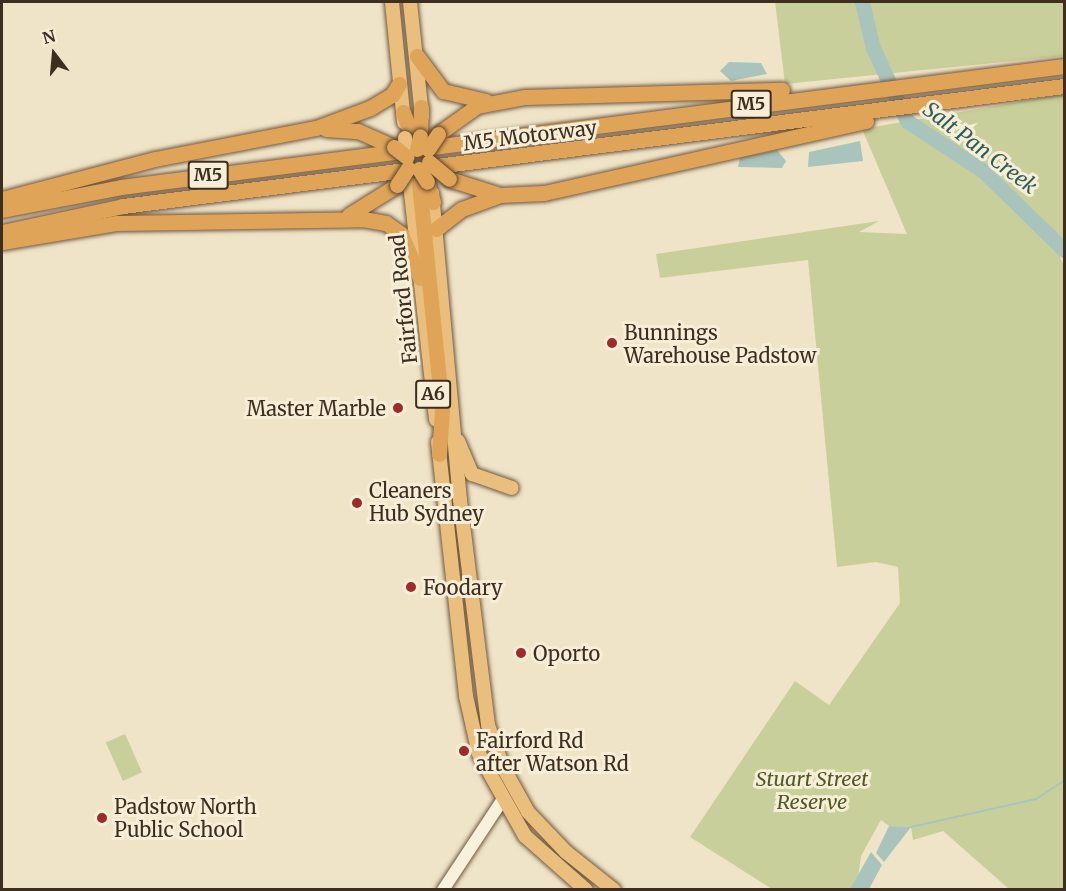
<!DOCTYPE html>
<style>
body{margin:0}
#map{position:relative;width:1066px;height:891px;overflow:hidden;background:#f0e4c8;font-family:Merriweather,serif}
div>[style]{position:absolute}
.green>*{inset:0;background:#c9cf9b;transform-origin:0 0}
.water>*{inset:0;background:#a9c4bc}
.stream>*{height:2px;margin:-1px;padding:0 1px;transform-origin:1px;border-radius:1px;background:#a9c4bc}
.river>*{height:15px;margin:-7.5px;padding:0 7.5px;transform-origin:7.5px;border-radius:7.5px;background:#a9c4bc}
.roads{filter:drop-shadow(0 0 2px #6f573f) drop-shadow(0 0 2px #6f573f)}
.secondary>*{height:12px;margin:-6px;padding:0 6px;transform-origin:6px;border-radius:6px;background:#faf1dc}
.trunk>*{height:14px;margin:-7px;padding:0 7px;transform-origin:7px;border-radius:7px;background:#eabe7c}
.motorway>*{height:15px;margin:-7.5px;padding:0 7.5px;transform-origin:7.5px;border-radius:7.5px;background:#e0a458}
.bridges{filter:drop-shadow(0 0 2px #5b4430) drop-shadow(0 0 2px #5b4430)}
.trunk-bridge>*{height:14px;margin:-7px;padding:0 7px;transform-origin:7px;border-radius:7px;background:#eabe7c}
.motorway-bridge>*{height:15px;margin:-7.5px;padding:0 7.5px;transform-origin:7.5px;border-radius:7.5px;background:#e0a458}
.dots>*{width:16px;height:16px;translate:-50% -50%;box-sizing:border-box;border:3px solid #f7eed8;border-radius:50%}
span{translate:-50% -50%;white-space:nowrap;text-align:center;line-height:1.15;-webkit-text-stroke:6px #f7eed8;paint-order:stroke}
.shield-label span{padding:2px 4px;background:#f7eed8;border:2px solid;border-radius:4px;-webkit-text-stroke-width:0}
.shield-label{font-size:18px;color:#3d2e20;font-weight:700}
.street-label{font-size:20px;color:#3d2e20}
.poi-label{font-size:20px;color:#3d2e20}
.left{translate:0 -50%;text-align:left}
.right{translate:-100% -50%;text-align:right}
.park-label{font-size:20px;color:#4d5a26;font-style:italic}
.water-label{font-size:21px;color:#2f5d5a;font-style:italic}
.frame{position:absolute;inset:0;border:3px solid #3d2e20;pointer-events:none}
.north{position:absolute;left:24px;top:24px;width:60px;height:60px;-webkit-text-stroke:4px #f7eed8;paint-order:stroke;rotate:344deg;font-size:16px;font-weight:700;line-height:24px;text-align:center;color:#3d2e20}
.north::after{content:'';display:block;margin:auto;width:21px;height:27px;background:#3d2e20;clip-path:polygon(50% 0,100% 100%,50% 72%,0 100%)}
</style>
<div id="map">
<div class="green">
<div style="clip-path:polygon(775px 2px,1064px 2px,1064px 56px,785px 84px)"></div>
<div style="clip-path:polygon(1064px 94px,1064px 257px,1059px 254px,1064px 266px,1064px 889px,1009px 889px,943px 831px,913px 840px,911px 827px,889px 826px,881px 820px,861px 856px,857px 885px,850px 889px,772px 889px,690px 837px,795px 681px,829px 705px,900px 603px,898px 567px,876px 562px,837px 567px,808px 260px,660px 278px,656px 254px,879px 221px,859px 232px,907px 234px,862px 129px)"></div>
<div style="left:125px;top:734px;width:42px;height:21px;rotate:66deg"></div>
</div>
<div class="water">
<div style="clip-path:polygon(729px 62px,761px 63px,767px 74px,731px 81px,720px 71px)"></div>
<div style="clip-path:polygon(860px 141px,863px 161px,808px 167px,809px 152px)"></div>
<div style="clip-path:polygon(777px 150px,786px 161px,782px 168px,738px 167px,740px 158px)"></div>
<div style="clip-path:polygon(889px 826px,911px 827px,884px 862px,876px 853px)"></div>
<div style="clip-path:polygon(871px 852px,882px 865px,869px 889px,850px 889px)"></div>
</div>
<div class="stream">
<div style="left:911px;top:827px;width:128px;rotate:-12.6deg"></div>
<div style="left:1036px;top:799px;width:33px;rotate:-33deg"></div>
</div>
<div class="river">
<div style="left:862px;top:2px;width:47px;rotate:76.6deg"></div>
<div style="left:873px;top:48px;width:81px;rotate:65deg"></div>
<div style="left:907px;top:121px;width:90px;rotate:33.2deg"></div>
<div style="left:982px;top:170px;width:115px;rotate:44.3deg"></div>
</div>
<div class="roads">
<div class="secondary">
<div style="left:443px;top:890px;width:105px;rotate:-56.6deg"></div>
</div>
<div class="trunk">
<div style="left:392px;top:2px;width:121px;rotate:84.3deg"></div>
<div style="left:410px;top:2px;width:115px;rotate:84deg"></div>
<div style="left:410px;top:184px;width:237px;rotate:83.7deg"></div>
<div style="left:432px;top:193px;width:308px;rotate:84.8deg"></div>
<div style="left:460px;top:500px;width:227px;rotate:82.9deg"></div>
<div style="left:488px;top:725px;width:45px;rotate:70.3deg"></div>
<div style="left:503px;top:767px;width:51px;rotate:60.9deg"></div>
<div style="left:528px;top:812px;width:55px;rotate:46.5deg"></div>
<div style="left:566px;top:852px;width:61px;rotate:38.4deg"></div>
<div style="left:458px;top:441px;width:36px;rotate:67deg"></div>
<div style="left:472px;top:474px;width:42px;rotate:19.3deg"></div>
<div style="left:438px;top:442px;width:256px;rotate:83.7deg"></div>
<div style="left:466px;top:696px;width:59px;rotate:77.4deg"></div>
<div style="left:479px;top:754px;width:94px;rotate:60.7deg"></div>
<div style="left:525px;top:836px;width:81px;rotate:41.5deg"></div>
</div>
<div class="motorway">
<div style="left:417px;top:56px;width:44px;rotate:53.4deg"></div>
<div style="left:443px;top:91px;width:44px;rotate:13.1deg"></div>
<div style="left:403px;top:112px;width:27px;rotate:70deg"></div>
<div style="left:326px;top:129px;width:32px;rotate:4deg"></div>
<div style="left:358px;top:131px;width:39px;rotate:24deg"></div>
<div style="left:438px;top:134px;width:48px;rotate:-35.7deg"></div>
<div style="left:477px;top:106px;width:49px;rotate:-10.6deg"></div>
<div style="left:525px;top:97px;width:257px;rotate:-1.6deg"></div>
<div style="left:420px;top:136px;width:29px;rotate:-88deg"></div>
<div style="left:449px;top:179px;width:53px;rotate:17.4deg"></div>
<div style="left:500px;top:195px;width:44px;rotate:-2.6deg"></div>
<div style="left:544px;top:193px;width:330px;rotate:-12.6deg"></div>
<div style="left:427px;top:182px;width:21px;rotate:73deg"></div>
<div style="left:419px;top:183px;width:228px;rotate:84.2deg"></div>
<div style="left:442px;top:410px;width:44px;rotate:93.9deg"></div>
<div style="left:2px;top:199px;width:158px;rotate:-14.7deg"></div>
<div style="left:155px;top:159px;width:164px;rotate:-10.9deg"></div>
<div style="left:316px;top:128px;width:58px;rotate:-20.3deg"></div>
<div style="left:370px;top:108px;width:26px;rotate:-31deg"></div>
<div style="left:392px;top:95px;width:13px;rotate:-58deg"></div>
<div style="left:2px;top:210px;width:121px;rotate:-10.9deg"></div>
<div style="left:121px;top:187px;width:951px;rotate:-7.31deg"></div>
<div style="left:349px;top:215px;width:57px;rotate:-32deg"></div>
<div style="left:436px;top:229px;width:33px;rotate:-38deg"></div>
<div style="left:462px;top:209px;width:40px;rotate:-20.2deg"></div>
<div style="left:2px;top:232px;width:124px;rotate:-12.1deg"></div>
<div style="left:123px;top:206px;width:949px;rotate:-7.27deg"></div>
<div style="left:2px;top:242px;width:117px;rotate:-9.4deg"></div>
<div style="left:117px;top:223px;width:246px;rotate:-0.9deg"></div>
<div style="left:363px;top:219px;width:23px;rotate:10deg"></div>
<div style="left:386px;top:223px;width:19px;rotate:36deg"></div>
<div style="left:401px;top:234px;width:48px;rotate:66.6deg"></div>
</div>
</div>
<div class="bridges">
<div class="trunk-bridge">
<div style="left:405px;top:138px;width:19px;rotate:84deg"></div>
</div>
<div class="motorway-bridge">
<div style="left:394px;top:147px;width:16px;rotate:38deg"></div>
<div style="left:417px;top:149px;width:13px;rotate:-77deg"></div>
<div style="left:428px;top:149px;width:18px;rotate:-56deg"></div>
<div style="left:429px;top:162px;width:26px;rotate:40deg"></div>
<div style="left:419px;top:169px;width:15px;rotate:58deg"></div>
<div style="left:397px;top:185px;width:20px;rotate:-57deg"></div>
</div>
</div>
<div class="dots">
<div style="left:612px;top:343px;background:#9e2a2b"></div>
<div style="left:398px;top:408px;background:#9e2a2b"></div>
<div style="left:357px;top:503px;background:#9e2a2b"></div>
<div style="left:411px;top:587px;background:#9e2a2b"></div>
<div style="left:521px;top:653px;background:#9e2a2b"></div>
<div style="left:464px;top:751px;background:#9e2a2b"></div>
<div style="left:102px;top:818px;background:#9e2a2b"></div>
</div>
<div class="shield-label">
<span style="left:751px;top:104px">M5</span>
<span style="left:208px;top:175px">M5</span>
<span style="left:433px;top:394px">A6</span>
</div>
<div class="street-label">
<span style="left:530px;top:135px;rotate:-7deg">M5 Motorway</span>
<span style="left:403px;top:299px;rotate:-96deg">Fairford Road</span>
</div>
<div class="poi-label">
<span class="left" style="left:624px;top:344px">Bunnings<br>Warehouse Padstow</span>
<span class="right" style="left:386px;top:408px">Master Marble</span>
<span class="left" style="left:369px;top:502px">Cleaners<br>Hub Sydney</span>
<span class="left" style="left:423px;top:587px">Foodary</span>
<span class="left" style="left:533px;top:653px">Oporto</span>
<span class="left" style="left:476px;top:752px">Fairford Rd<br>after Watson Rd</span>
<span class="left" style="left:114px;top:818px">Padstow North<br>Public School</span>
</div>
<div class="park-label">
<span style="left:812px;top:790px">Stuart Street<br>Reserve</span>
</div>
<div class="water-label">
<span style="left:980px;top:148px;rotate:37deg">Salt Pan Creek</span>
</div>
<div class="frame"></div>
<div class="north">N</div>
</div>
